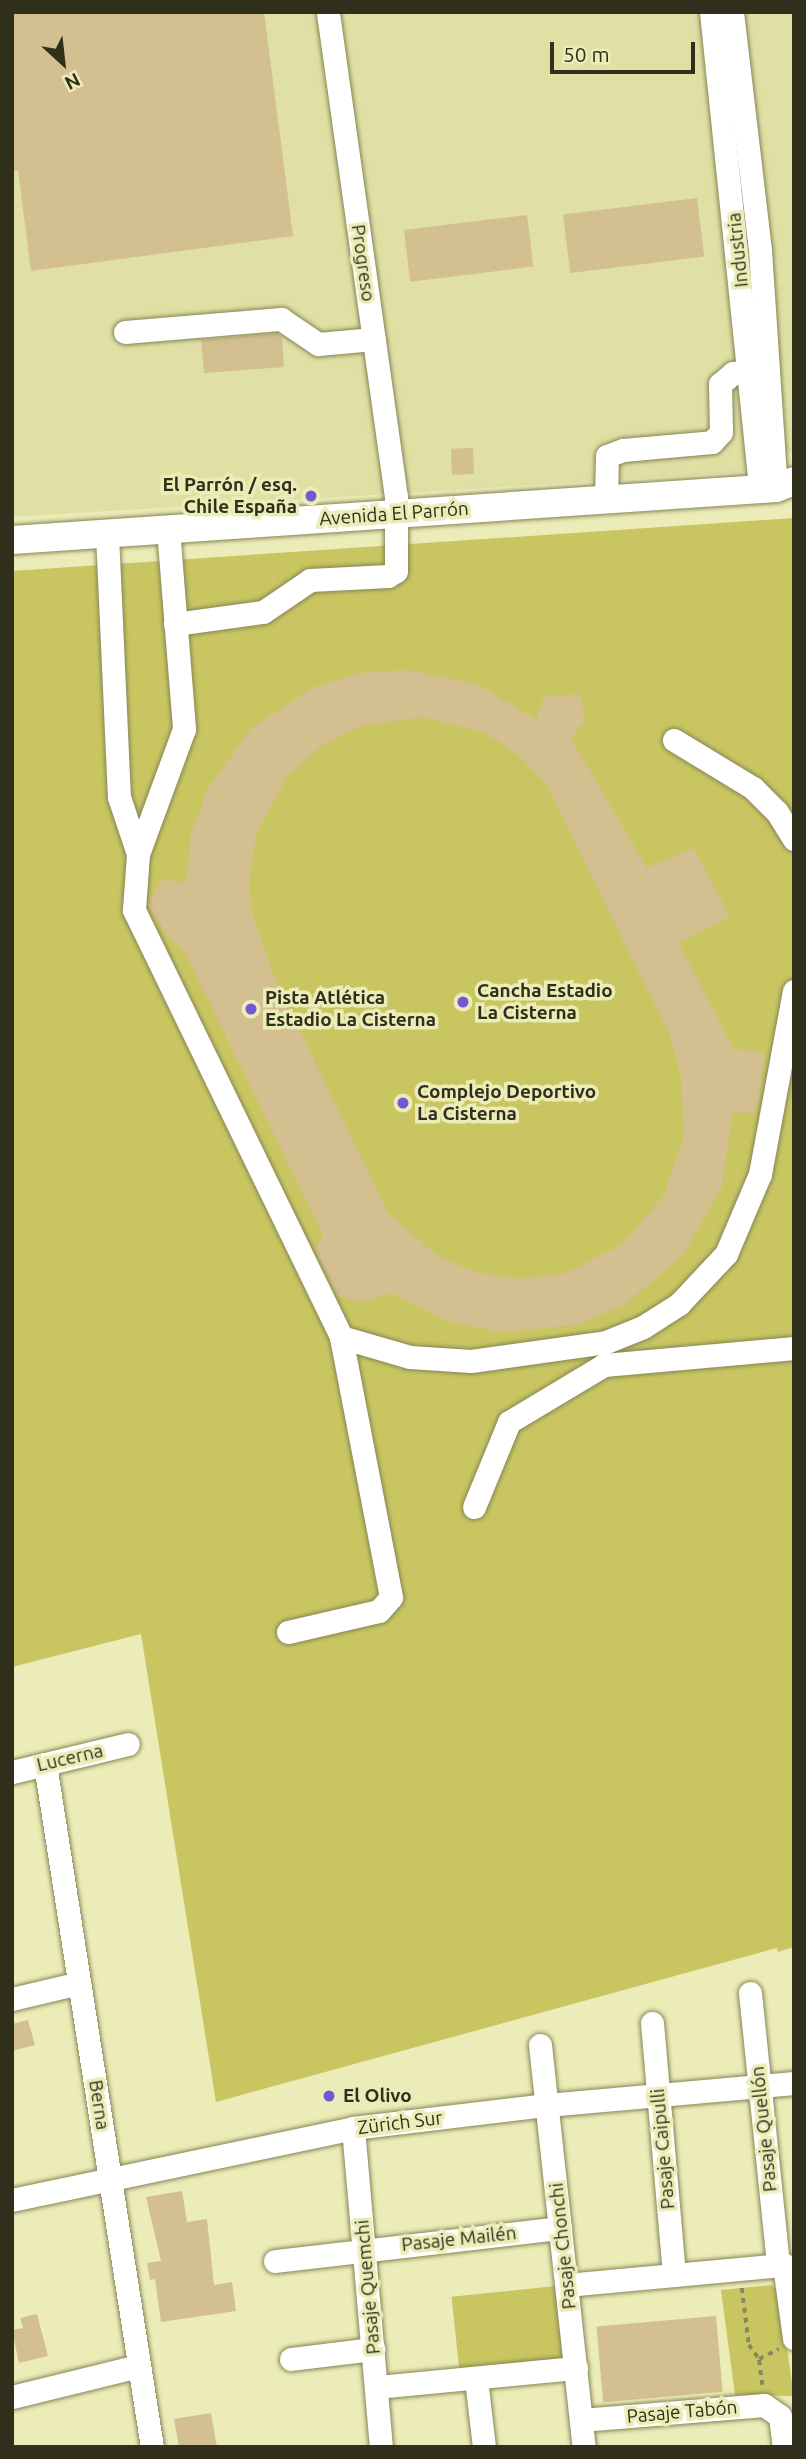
<!DOCTYPE html>
<meta charset="utf-8">
<style>
body{margin:0}
#map{position:relative;width:806px;height:2459px;overflow:hidden;background:#ececb8;font-family:Ubuntu,sans-serif}
div>[style]{position:absolute}
.built>*{inset:0;background:#e0dfa4}
.green>*{inset:0;background:#c9c662;transform-origin:0 0}
.building>*{inset:0;background:#d3bf8f;transform-origin:0 0}
.path>*{height:3.5px;margin-top:-1.75px;transform-origin:0;background:repeating-linear-gradient(90deg,#878764 0 5px,transparent 0 10px)}
.roads{filter:drop-shadow(0 0 2px #868555) drop-shadow(0 0 2px #868555)}
.minor>*{height:23px;margin:-11.5px;padding:0 11.5px;transform-origin:11.5px;border-radius:11.5px;background:#fff}
.major>*{height:28px;margin:-14px;padding:0 14px;transform-origin:14px;border-radius:14px;background:#fff}
.dots>*{width:19px;height:19px;translate:-50% -50%;box-sizing:border-box;border:4px solid #ececb8;border-radius:50%}
span{translate:-50% -50%;white-space:nowrap;text-align:center;line-height:1.15;-webkit-text-stroke:7px #ececb8;paint-order:stroke}
.street-label{font-size:19px;color:#2f2f1b}
.poi-label{font-size:19px;color:#2f2f1b;font-weight:700}
.right{translate:-100% -50%;text-align:right}
.left{translate:0 -50%;text-align:left}
.frame{position:absolute;inset:0;border:14px solid #2f2f1b;pointer-events:none}
.north{position:absolute;left:28px;top:28px;width:70px;height:70px;-webkit-text-stroke:5px #ececb8;paint-order:stroke;rotate:153deg;font-size:19px;font-weight:700;line-height:28px;text-align:center;color:#2f2f1b}
.north::after{content:'';display:block;margin:auto;width:24px;height:32px;background:#2f2f1b;clip-path:polygon(50% 0,100% 100%,50% 72%,0 100%)}
.scale{position:absolute;left:550px;top:42px;width:145px;height:32px;box-sizing:border-box;border:4px solid #2f2f1b;border-top:0;padding-left:9px;font-size:21px;line-height:24px;white-space:nowrap;color:#2f2f1b;-webkit-text-stroke:5px #ececb8;paint-order:stroke}
</style>
<div id="map">
<div class="built">
<div style="clip-path:polygon(12px 12px,794px 12px,794px 451px,745px 472px,12px 517px)"></div>
</div>
<div class="green">
<div style="clip-path:polygon(794px 518px,794px 1947px,778px 1952px,777px 1948px,216px 2102px,141px 1634px,12px 1667px,12px 571px)"></div>
<div style="clip-path:polygon(772px 2285px,779px 2293px,794px 2396px,735px 2395px,721px 2290px)"></div>
<div style="left:555px;top:2286px;width:73px;height:104px;rotate:84deg"></div>
</div>
<div class="building">
<div style="clip-path:polygon(12px 12px,264px 12px,293px 236px,31px 271px,18px 170px,12px 171px)"></div>
<div style="left:697px;top:198px;width:59px;height:135px;rotate:83deg"></div>
<div style="left:527px;top:215px;width:52px;height:124px;rotate:83deg"></div>
<div style="clip-path:polygon(277px 333px,282px 337px,284px 367px,204px 373px,201px 340px)"></div>
<div style="left:473px;top:448px;width:26px;height:22px;rotate:88deg"></div>
<div style="clip-path:polygon(evenodd,408px 670px,479px 685px,536px 720px,544px 697px,581px 694px,585px 721px,571px 738px,647px 868px,693px 848px,730px 916px,679px 943px,733px 1048px,765px 1054px,757px 1113px,733px 1113px,721px 1189px,683px 1255px,624px 1305px,576px 1325px,499px 1332px,449px 1322px,392px 1293px,361px 1302px,337px 1295px,315px 1251px,323px 1234px,183px 949px,168px 937px,148px 905px,161px 879px,186px 883px,191px 834px,208px 788px,251px 729px,312px 688px,359px 673px,408px 670px,422px 717px,486px 733px,522px 758px,547px 785px,670px 1036px,681px 1076px,684px 1136px,664px 1195px,623px 1244px,566px 1273px,522px 1279px,479px 1273px,439px 1257px,388px 1213px,276px 981px,253px 915px,249px 883px,257px 832px,288px 776px,320px 747px,358px 727px,422px 717px)"></div>
<div style="clip-path:polygon(28px 2020px,35px 2045px,12px 2051px,12px 2024px)"></div>
<div style="clip-path:polygon(182px 2191px,187px 2222px,207px 2219px,214px 2285px,232px 2282px,236px 2311px,161px 2322px,155px 2279px,150px 2280px,147px 2263px,161px 2261px,146px 2197px)"></div>
<div style="clip-path:polygon(37px 2314px,48px 2356px,19px 2363px,12px 2330px,23px 2328px,20px 2318px)"></div>
<div style="left:716px;top:2316px;width:76px;height:120px;rotate:85deg"></div>
<div style="clip-path:polygon(211px 2413px,217px 2447px,179px 2447px,174px 2419px)"></div>
</div>
<div class="path">
<div style="left:742px;top:2288px;width:57px;rotate:83deg"></div>
<div style="left:749px;top:2345px;width:17px;rotate:54deg"></div>
<div style="left:762px;top:2385px;width:26px;rotate:-97deg"></div>
<div style="left:759px;top:2359px;width:22px;rotate:-27deg"></div>
</div>
<div class="roads">
<div class="minor">
<div style="left:711px;top:12px;width:480px;rotate:84.1deg"></div>
<div style="left:732px;top:12px;width:240px;rotate:83.3deg"></div>
<div style="left:760px;top:250px;width:239px;rotate:86.2deg"></div>
<div style="left:125px;top:332px;width:157px;rotate:-4.8deg"></div>
<div style="left:281px;top:319px;width:45px;rotate:34deg"></div>
<div style="left:318px;top:344px;width:56px;rotate:-5.1deg"></div>
<div style="left:606px;top:499px;width:43px;rotate:-88.7deg"></div>
<div style="left:607px;top:456px;width:17px;rotate:-21deg"></div>
<div style="left:623px;top:450px;width:89px;rotate:-5.1deg"></div>
<div style="left:712px;top:442px;width:13px;rotate:-48deg"></div>
<div style="left:721px;top:432px;width:48px;rotate:-91.2deg"></div>
<div style="left:720px;top:384px;width:17px;rotate:-40deg"></div>
<div style="left:733px;top:373px;width:18px;rotate:-3deg"></div>
<div style="left:168px;top:529px;width:201px;rotate:85.4deg"></div>
<div style="left:184px;top:729px;width:133px;rotate:110.2deg"></div>
<div style="left:138px;top:854px;width:56px;rotate:94.1deg"></div>
<div style="left:134px;top:910px;width:475px;rotate:64.1deg"></div>
<div style="left:341px;top:1337px;width:72px;rotate:16.2deg"></div>
<div style="left:410px;top:1357px;width:61px;rotate:3.8deg"></div>
<div style="left:471px;top:1361px;width:136px;rotate:-8deg"></div>
<div style="left:606px;top:1342px;width:40px;rotate:-22deg"></div>
<div style="left:643px;top:1327px;width:43px;rotate:-32.6deg"></div>
<div style="left:679px;top:1304px;width:69px;rotate:-46.8deg"></div>
<div style="left:726px;top:1254px;width:87px;rotate:-67deg"></div>
<div style="left:760px;top:1174px;width:186px;rotate:-79.5deg"></div>
<div style="left:107px;top:534px;width:263px;rotate:87.4deg"></div>
<div style="left:119px;top:797px;width:60px;rotate:71.6deg"></div>
<div style="left:175px;top:624px;width:89px;rotate:-7.8deg"></div>
<div style="left:263px;top:612px;width:57px;rotate:-34.2deg"></div>
<div style="left:310px;top:580px;width:78px;rotate:-2.9deg"></div>
<div style="left:388px;top:576px;width:9px;rotate:-32deg"></div>
<div style="left:396px;top:571px;width:74px;rotate:-90deg"></div>
<div style="left:396px;top:497px;width:490px;rotate:-98deg"></div>
<div style="left:674px;top:740px;width:92px;rotate:31.3deg"></div>
<div style="left:753px;top:788px;width:34px;rotate:45deg"></div>
<div style="left:777px;top:812px;width:32px;rotate:58deg"></div>
<div style="left:474px;top:1507px;width:92px;rotate:-67.6deg"></div>
<div style="left:509px;top:1422px;width:111px;rotate:-31deg"></div>
<div style="left:604px;top:1365px;width:191px;rotate:-5.1deg"></div>
<div style="left:288px;top:1632px;width:93px;rotate:-13deg"></div>
<div style="left:379px;top:1611px;width:18px;rotate:-49deg"></div>
<div style="left:391px;top:1597px;width:265px;rotate:-100.9deg"></div>
<div style="left:45px;top:1764px;width:691px;rotate:81.1deg"></div>
<div style="left:12px;top:1772px;width:119px;rotate:-13.6deg"></div>
<div style="left:750px;top:1993px;width:274px;rotate:84.1deg"></div>
<div style="left:12px;top:1999px;width:69px;rotate:-13.4deg"></div>
<div style="left:652px;top:2023px;width:253px;rotate:85deg"></div>
<div style="left:540px;top:2045px;width:404px;rotate:83.8deg"></div>
<div style="left:353px;top:2128px;width:320px;rotate:85deg"></div>
<div style="left:12px;top:2200px;width:349px;rotate:-11.9deg"></div>
<div style="left:353px;top:2128px;width:195px;rotate:-6.8deg"></div>
<div style="left:547px;top:2105px;width:248px;rotate:-5.1deg"></div>
<div style="left:275px;top:2261px;width:287px;rotate:-6.6deg"></div>
<div style="left:567px;top:2285px;width:218px;rotate:-5.3deg"></div>
<div style="left:784px;top:2265px;width:74px;rotate:82.2deg"></div>
<div style="left:291px;top:2359px;width:83px;rotate:-7deg"></div>
<div style="left:476px;top:2379px;width:68px;rotate:83.3deg"></div>
<div style="left:377px;top:2387px;width:200px;rotate:-5.5deg"></div>
<div style="left:12px;top:2397px;width:130px;rotate:-13.8deg"></div>
<div style="left:581px;top:2420px;width:184px;rotate:-4.7deg"></div>
<div style="left:764px;top:2405px;width:19px;rotate:35deg"></div>
<div style="left:780px;top:2416px;width:31px;rotate:83deg"></div>
</div>
<div class="major">
<div style="left:12px;top:540px;width:766px;rotate:-3.89deg"></div>
<div style="left:776px;top:488px;width:19px;rotate:-21deg"></div>
</div>
</div>
<div class="dots">
<div style="left:311px;top:496px;background:#7059d3"></div>
<div style="left:463px;top:1002px;background:#7059d3"></div>
<div style="left:251px;top:1009px;background:#7059d3"></div>
<div style="left:403px;top:1103px;background:#7059d3"></div>
<div style="left:329px;top:2096px;background:#7059d3"></div>
</div>
<div class="street-label">
<span style="left:738px;top:250px;rotate:-96deg">Industria</span>
<span style="left:363px;top:263px;rotate:82deg">Progreso</span>
<span style="left:394px;top:514px;rotate:-4deg">Avenida El Parrón</span>
<span style="left:70px;top:1758px;rotate:-13deg">Lucerna</span>
<span style="left:99px;top:2105px;rotate:81deg">Berna</span>
<span style="left:400px;top:2123px;rotate:-7deg">Zürich Sur</span>
<span style="left:764px;top:2129px;rotate:-96deg">Pasaje Quellón</span>
<span style="left:663px;top:2149px;rotate:-95deg">Pasaje Caipulli</span>
<span style="left:459px;top:2239px;rotate:-6deg">Pasaje Mailén</span>
<span style="left:563px;top:2246px;rotate:-96deg">Pasaje Chonchi</span>
<span style="left:368px;top:2287px;rotate:-95deg">Pasaje Quemchi</span>
<span style="left:682px;top:2412px;rotate:-5deg">Pasaje Tabón</span>
</div>
<div class="poi-label">
<span class="right" style="left:297px;top:496px">El Parrón / esq.<br>Chile España</span>
<span class="left" style="left:477px;top:1002px">Cancha Estadio<br>La Cisterna</span>
<span class="left" style="left:265px;top:1009px">Pista Atlética<br>Estadio La Cisterna</span>
<span class="left" style="left:417px;top:1103px">Complejo Deportivo<br>La Cisterna</span>
<span class="left" style="left:343px;top:2096px">El Olivo</span>
</div>
<div class="frame"></div>
<div class="north">N</div>
<div class="scale">50 m</div>
</div>
